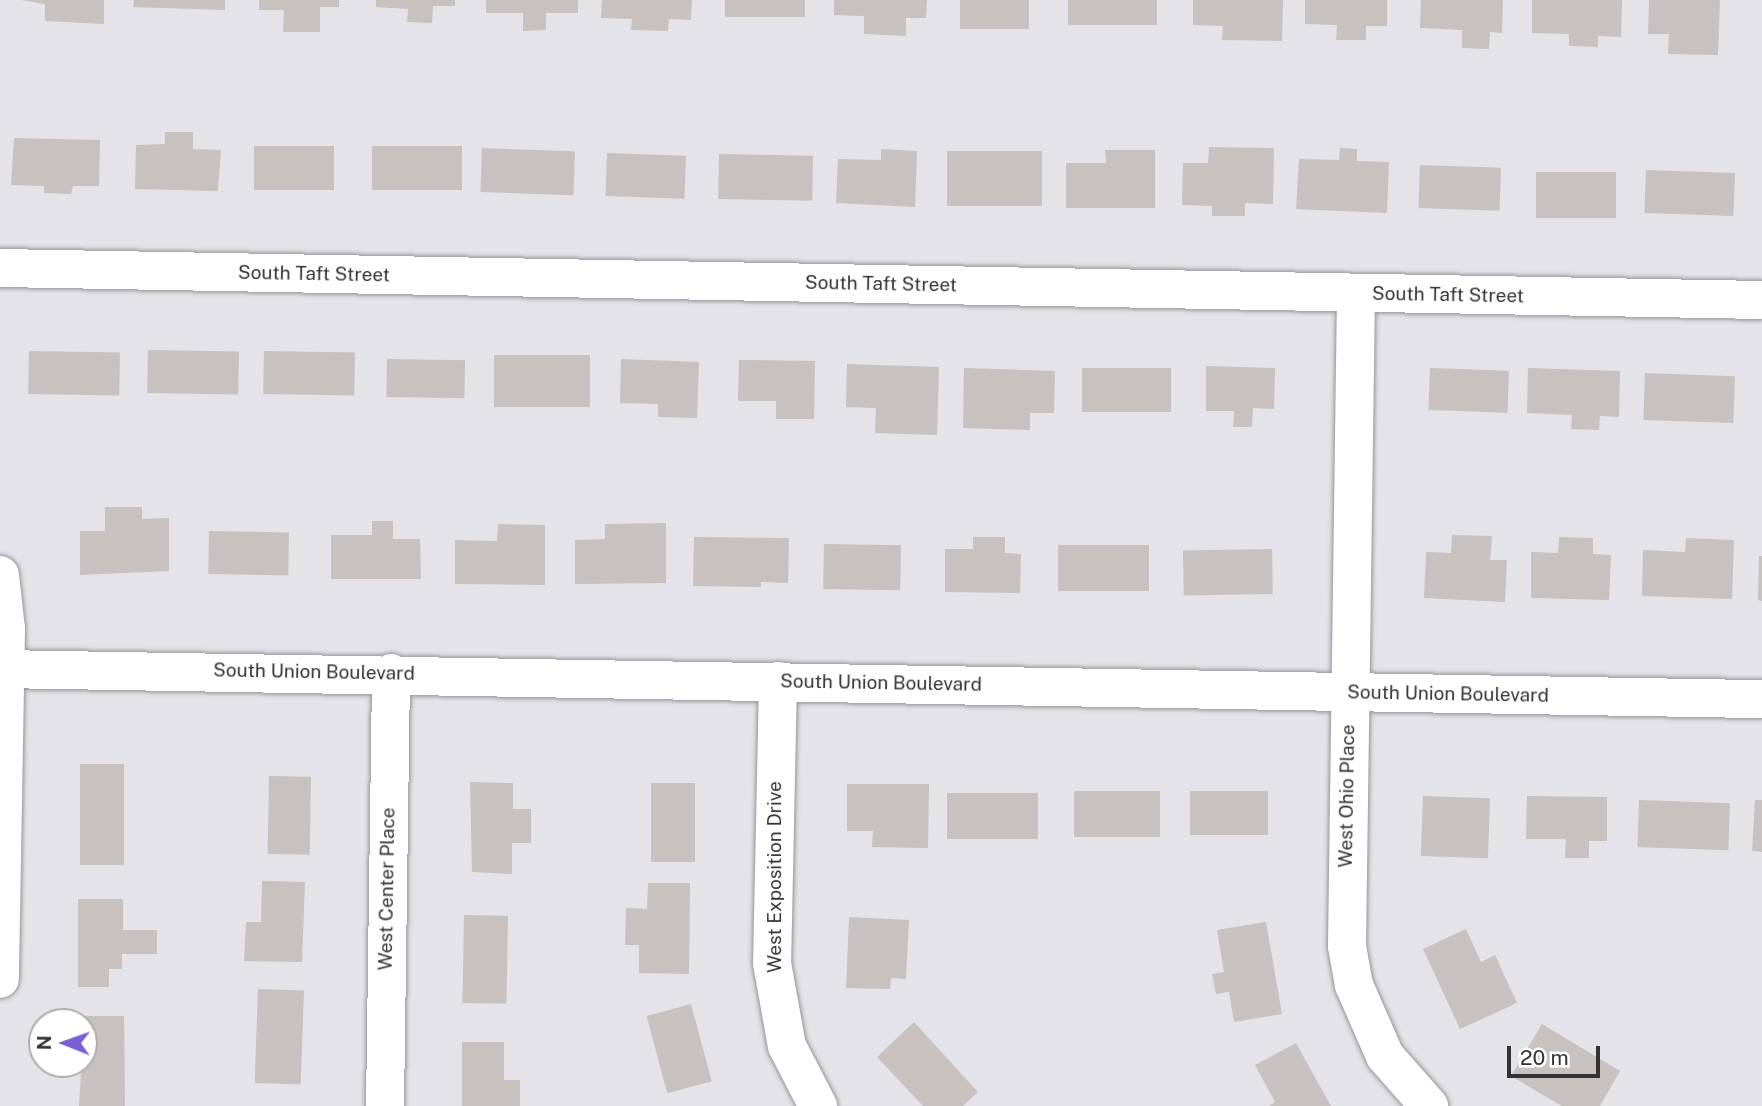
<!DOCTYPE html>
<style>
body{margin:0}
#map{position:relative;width:1762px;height:1106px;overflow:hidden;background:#e3e3e8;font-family:"Public Sans",sans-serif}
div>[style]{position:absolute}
.building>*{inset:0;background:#c7c1c0;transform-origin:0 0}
.roads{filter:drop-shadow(0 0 2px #95969a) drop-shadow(0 0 2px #95969a)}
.minor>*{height:38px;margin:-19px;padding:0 19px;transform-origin:19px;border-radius:19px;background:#fff}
.major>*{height:38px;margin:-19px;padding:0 19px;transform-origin:19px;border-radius:19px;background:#fff}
span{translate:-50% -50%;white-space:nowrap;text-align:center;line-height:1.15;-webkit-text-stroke:5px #fff;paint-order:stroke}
.street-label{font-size:19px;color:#333335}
.north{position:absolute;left:28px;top:1008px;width:70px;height:70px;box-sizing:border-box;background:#fff;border:2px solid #adadae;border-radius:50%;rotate:271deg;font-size:19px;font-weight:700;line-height:28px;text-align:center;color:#333335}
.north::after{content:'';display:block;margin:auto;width:24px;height:32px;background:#7b5dd8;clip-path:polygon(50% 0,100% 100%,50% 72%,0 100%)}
.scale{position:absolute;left:1507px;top:1046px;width:93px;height:32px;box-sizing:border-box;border:4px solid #333335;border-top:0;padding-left:9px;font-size:21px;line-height:24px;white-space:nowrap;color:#333335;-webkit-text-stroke:5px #fff;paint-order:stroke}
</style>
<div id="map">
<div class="building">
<div style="clip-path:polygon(21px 0,104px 0,104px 24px,45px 21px,45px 4px)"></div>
<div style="clip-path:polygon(134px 0,225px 0,225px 10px,133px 7px)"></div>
<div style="clip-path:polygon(259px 0,339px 0,339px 7px,320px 7px,320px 32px,283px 32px,284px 10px,259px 10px)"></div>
<div style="clip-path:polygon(376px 0,455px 0,455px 6px,433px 6px,432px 23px,407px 22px,408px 9px,376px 7px)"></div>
<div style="clip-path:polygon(486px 0,578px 0,578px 13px,546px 13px,546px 30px,523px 31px,523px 13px,486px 13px)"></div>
<div style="clip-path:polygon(602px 0,692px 0,691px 20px,669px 19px,668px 31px,631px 30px,632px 19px,601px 18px)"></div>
<div style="left:725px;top:0;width:80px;height:17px"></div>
<div style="clip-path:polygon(834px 0,927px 0,926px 18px,906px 18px,906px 36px,864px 34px,864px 16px,834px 15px)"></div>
<div style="left:960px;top:0;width:69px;height:29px"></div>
<div style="left:1068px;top:0;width:89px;height:25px"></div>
<div style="clip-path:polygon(1193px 0,1283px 0,1282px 41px,1222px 40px,1223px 26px,1193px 25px)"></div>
<div style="clip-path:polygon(1305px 0,1387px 0,1387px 26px,1366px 26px,1366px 40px,1336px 40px,1337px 25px,1305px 24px)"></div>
<div style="clip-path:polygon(1421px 0,1503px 0,1502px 33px,1490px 32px,1489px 49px,1462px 48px,1462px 30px,1420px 28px)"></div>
<div style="clip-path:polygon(1532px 0,1622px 0,1621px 37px,1598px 36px,1598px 47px,1569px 46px,1569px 34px,1532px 33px)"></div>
<div style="clip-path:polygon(1649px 0,1720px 0,1718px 55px,1668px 54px,1669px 34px,1648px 34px)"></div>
<div style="clip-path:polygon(165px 132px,193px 132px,193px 149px,221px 150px,218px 191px,135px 189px,136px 145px,165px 144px)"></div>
<div style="clip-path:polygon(14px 138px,100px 140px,99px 186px,73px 186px,71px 194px,44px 193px,44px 186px,11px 185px)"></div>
<div style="left:254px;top:146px;width:80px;height:44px"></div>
<div style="left:372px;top:146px;width:90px;height:44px"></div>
<div style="clip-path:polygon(1209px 147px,1274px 148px,1273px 204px,1245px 203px,1245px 216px,1212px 216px,1212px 206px,1182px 205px,1183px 163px,1208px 163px)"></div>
<div style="left:482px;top:148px;width:93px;height:44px;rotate:2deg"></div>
<div style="clip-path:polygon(1340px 148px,1357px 149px,1357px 161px,1389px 162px,1387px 213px,1296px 209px,1299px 159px,1339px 160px)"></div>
<div style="clip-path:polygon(881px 149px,917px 151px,915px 207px,836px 203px,838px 159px,881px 160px)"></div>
<div style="clip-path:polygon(1105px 150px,1155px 150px,1155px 208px,1066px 208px,1066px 163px,1106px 163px)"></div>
<div style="left:1042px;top:151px;width:55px;height:95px;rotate:90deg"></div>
<div style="left:607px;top:153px;width:79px;height:43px;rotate:2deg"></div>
<div style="left:719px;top:154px;width:94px;height:45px;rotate:1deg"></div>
<div style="left:1420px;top:165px;width:81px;height:43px;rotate:2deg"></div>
<div style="left:1646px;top:170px;width:89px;height:43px;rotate:2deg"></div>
<div style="left:1536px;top:172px;width:80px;height:46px"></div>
<div style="left:148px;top:350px;width:91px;height:43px;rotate:1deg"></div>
<div style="left:29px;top:351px;width:91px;height:43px;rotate:1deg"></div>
<div style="left:264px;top:351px;width:91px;height:43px;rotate:1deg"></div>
<div style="left:590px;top:355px;width:52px;height:96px;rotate:90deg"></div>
<div style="left:387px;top:359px;width:78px;height:38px;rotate:1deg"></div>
<div style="clip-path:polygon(621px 359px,699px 362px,697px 418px,658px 417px,658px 404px,620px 403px)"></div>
<div style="clip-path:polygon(739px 360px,815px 361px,814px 419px,776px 419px,776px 401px,738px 401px)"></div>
<div style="clip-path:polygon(847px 364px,939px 367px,937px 435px,875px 433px,876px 408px,846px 407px)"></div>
<div style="clip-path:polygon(1206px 366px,1275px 368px,1274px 409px,1253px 408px,1252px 427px,1233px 427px,1234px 411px,1206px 411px)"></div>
<div style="clip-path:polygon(964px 368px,1055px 371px,1054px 413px,1030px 413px,1030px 430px,963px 428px)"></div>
<div style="left:1082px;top:368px;width:89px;height:44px"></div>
<div style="left:1430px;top:368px;width:79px;height:42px;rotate:2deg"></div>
<div style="clip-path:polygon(1528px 368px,1620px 371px,1619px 417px,1600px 416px,1599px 430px,1571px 429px,1572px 415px,1527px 413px)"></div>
<div style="left:1645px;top:373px;width:90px;height:47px;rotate:2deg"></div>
<div style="clip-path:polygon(105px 507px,142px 507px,142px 519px,169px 518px,169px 571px,80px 575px,80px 531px,105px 531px)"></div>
<div style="clip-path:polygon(372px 521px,393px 521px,393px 539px,420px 539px,421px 579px,331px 579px,331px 535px,372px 535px)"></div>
<div style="clip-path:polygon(666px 523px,666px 583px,575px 584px,575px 540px,605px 539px,605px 524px)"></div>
<div style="clip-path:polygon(498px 524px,545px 525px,545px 585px,455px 584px,455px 540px,497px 541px)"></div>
<div style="left:209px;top:531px;width:80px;height:43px;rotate:1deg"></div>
<div style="clip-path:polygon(1452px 535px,1492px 536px,1490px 560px,1507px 560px,1505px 602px,1424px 598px,1426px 552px,1451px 553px)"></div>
<div style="clip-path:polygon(694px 537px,789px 538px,788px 583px,761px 582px,761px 587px,693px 586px)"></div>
<div style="clip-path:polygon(973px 537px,1005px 537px,1005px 553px,1021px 554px,1020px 593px,945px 592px,945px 549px,973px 549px)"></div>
<div style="clip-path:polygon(1559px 537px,1593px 538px,1593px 554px,1611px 555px,1609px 600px,1531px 598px,1531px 552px,1558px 553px)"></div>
<div style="clip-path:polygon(1686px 538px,1734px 540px,1732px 599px,1642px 596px,1643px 550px,1685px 552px)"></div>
<div style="left:824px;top:544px;width:77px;height:45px;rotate:1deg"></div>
<div style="left:1058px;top:545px;width:91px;height:46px"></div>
<div style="left:1272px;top:549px;width:45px;height:89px;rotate:89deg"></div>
<div style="clip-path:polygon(1759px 556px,1762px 556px,1762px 601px,1758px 600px)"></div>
<div style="left:80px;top:764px;width:44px;height:101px"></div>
<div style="left:269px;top:776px;width:42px;height:78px;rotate:1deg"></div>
<div style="clip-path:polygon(470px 782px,513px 783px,513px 809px,531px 809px,531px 843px,512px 843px,512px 874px,472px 872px)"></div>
<div style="left:651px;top:783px;width:44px;height:79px"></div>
<div style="clip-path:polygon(847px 784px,929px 784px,928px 848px,872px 847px,873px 831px,847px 831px)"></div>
<div style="left:1160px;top:791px;width:46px;height:86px;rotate:90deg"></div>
<div style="left:1190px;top:791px;width:78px;height:44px"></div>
<div style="left:947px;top:793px;width:91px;height:46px"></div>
<div style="left:1423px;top:796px;width:67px;height:60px;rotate:2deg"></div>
<div style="clip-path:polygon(1527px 796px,1607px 797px,1607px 841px,1589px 841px,1589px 858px,1565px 858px,1566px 839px,1526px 839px)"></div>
<div style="left:1639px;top:800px;width:91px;height:47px;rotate:2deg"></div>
<div style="clip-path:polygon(1755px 800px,1762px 800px,1762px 852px,1752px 851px)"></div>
<div style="clip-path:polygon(262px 881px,305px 882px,302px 962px,244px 961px,246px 922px,261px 922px)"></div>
<div style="clip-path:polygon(648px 883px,690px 883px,689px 974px,639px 973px,639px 945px,625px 945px,626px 908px,647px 909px)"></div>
<div style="clip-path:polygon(78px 899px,123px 899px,123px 930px,157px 930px,157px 954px,122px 954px,122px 969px,109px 969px,109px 987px,78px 987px)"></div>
<div style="left:464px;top:915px;width:44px;height:88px;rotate:1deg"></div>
<div style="clip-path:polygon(849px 917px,909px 920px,906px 979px,891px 978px,890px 989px,846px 988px)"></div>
<div style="clip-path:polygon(1266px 922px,1282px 1014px,1234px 1022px,1229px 992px,1216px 994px,1212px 974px,1224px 972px,1217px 930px)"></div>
<div style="clip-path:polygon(1466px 929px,1481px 962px,1495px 955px,1517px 1003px,1460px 1029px,1423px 949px)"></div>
<div style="left:258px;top:989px;width:46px;height:94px;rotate:2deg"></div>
<div style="left:691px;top:1004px;width:80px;height:46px;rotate:75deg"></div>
<div style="clip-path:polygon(78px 1016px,124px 1016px,125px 1106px,79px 1106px,84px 1022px,78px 1022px)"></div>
<div style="clip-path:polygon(914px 1022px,978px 1092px,963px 1106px,923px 1106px,877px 1057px)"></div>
<div style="clip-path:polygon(1542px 1024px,1620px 1071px,1600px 1106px,1562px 1106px,1511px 1076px)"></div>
<div style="clip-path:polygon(462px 1042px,504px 1042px,504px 1080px,520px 1080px,520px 1106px,462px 1106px)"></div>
<div style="clip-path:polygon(1296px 1043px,1331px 1106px,1269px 1106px,1275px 1102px,1255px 1065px)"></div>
</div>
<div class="roads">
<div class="minor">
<div style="left:0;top:268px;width:1762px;rotate:1.04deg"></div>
<div style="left:1356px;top:293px;width:653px;rotate:90.79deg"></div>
<div style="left:1347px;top:946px;width:40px;rotate:80deg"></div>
<div style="left:1354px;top:985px;width:77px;rotate:66.4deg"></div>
<div style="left:1385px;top:1056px;width:67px;rotate:48.7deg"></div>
<div style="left:0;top:575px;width:54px;rotate:83.7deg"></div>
<div style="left:6px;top:629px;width:350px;rotate:91deg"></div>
<div style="left:778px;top:681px;width:282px;rotate:91.2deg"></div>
<div style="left:772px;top:963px;width:84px;rotate:79.8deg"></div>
<div style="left:787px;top:1046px;width:68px;rotate:62.7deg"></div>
<div style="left:385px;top:1106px;width:433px;rotate:-89.2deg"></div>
</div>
<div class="major">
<div style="left:0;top:669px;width:1762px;rotate:0.98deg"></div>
</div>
</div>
<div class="street-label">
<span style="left:314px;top:274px;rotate:1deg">South Taft Street</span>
<span style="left:881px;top:284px;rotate:1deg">South Taft Street</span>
<span style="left:1448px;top:295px;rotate:1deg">South Taft Street</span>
<span style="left:314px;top:672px;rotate:1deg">South Union Boulevard</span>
<span style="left:881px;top:683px;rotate:1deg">South Union Boulevard</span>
<span style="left:1448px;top:694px;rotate:1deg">South Union Boulevard</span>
<span style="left:1347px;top:796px;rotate:-89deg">West Ohio Place</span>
<span style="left:775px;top:877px;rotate:-90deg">West Exposition Drive</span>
<span style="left:387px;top:889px;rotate:-89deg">West Center Place</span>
</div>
<div class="north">N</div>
<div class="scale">20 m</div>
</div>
